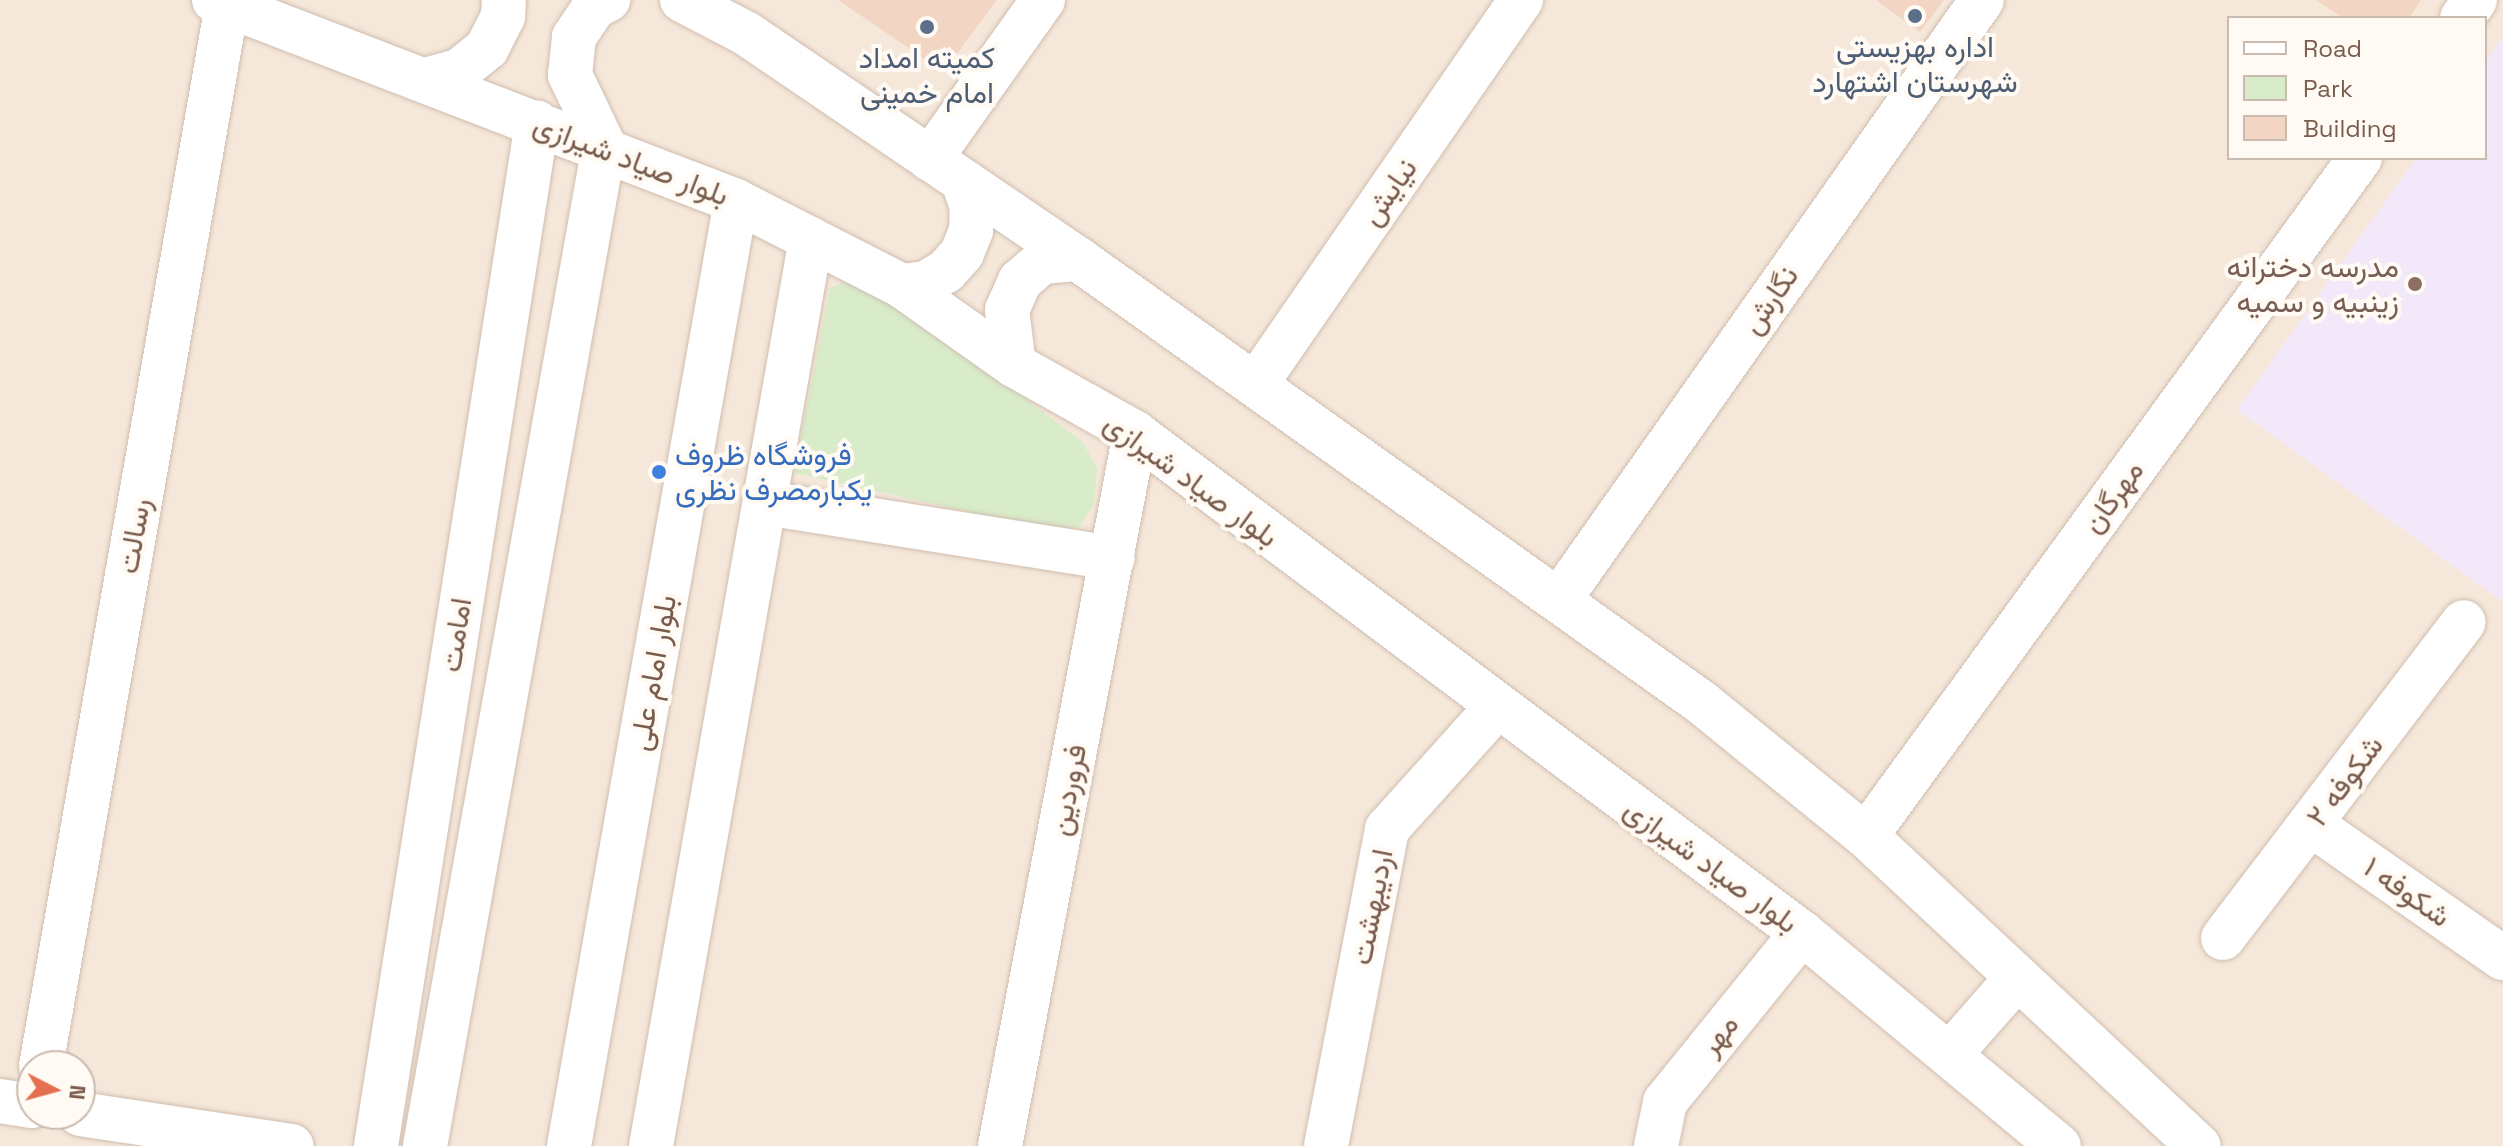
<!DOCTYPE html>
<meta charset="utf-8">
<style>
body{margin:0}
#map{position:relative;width:2503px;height:1146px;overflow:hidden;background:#fdf6ec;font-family:"Space Grotesk",Vazirmatn,sans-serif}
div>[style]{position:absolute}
.residential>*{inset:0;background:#f5e8da}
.education>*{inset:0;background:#f3e8fa}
.green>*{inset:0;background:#d8ecc9}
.building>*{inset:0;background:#f3d5c3}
.roads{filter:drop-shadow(0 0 2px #d1beb0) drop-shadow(0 0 2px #d1beb0)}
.minor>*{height:44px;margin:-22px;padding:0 22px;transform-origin:22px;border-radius:22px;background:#fff}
.dots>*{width:22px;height:22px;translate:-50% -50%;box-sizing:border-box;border:4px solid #fffaf3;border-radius:50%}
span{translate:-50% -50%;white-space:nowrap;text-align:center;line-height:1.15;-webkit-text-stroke:8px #fffaf3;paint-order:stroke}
.service-label{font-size:30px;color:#4e5e75}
.street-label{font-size:30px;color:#7a5c4d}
.education-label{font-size:30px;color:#785e54}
.right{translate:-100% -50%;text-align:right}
.shop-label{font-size:30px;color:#366cbe}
.left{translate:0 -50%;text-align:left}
.legend{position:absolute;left:2227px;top:16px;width:260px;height:144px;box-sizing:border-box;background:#fffaf3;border:2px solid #cabbb1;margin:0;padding:10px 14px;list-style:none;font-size:24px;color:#7a5c4d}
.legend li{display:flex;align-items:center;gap:16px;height:40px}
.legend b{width:40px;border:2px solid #cabbb1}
.north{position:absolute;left:16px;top:1050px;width:80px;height:80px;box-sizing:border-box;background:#fffaf3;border:2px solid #cabbb1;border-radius:50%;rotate:96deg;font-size:22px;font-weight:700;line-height:32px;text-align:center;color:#7a5c4d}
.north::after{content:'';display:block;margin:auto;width:28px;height:36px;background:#e76f51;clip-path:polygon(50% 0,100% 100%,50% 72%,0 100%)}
</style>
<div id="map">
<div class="residential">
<div style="clip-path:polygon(evenodd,0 0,2503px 0,2503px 1146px,0 1146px,0 0,2229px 18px,2485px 18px,2485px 158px,2229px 158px,2229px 18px,0 0,32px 1066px,80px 1066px,80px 1114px,32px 1114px,32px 1066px)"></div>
</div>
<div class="education">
<div style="clip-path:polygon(2503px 36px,2503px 602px,2237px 410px,2416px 158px,2485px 158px,2485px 62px)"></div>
</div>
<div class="green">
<div style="clip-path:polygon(861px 275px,1082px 441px,1097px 468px,1094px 503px,1079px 527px,1055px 531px,794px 473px,830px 288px)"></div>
</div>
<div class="building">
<div style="clip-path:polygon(838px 0,997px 0,956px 55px,926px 60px)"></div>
<div style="clip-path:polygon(1876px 0,1944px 0,1920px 32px)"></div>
<div style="clip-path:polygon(2316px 0,2421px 0,2409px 18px,2343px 18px)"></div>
</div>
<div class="roads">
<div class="minor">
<div style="left:214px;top:0;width:559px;rotate:21.06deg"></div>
<div style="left:736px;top:201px;width:186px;rotate:27.1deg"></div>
<div style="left:902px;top:286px;width:137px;rotate:35.2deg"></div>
<div style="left:1014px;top:365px;width:139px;rotate:29.3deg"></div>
<div style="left:1135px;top:433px;width:834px;rotate:36.86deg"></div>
<div style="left:1802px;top:933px;width:334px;rotate:39.7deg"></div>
<div style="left:682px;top:0;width:73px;rotate:27.6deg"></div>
<div style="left:747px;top:34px;width:400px;rotate:34.2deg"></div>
<div style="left:1078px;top:259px;width:764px;rotate:35.42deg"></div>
<div style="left:1701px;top:702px;width:213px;rotate:39.1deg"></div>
<div style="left:1866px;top:836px;width:455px;rotate:43deg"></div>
<div style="left:2462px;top:18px;width:22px;rotate:-54deg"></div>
<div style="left:426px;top:80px;width:35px;rotate:-16deg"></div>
<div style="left:460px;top:70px;width:35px;rotate:-39deg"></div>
<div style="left:487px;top:48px;width:35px;rotate:-63deg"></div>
<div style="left:503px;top:17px;width:17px;rotate:-87deg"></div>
<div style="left:930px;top:159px;width:195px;rotate:-54.6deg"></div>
<div style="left:902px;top:286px;width:24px;rotate:-7deg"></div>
<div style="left:926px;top:283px;width:23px;rotate:-31deg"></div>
<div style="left:946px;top:271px;width:24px;rotate:-48deg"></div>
<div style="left:962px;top:253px;width:24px;rotate:-68deg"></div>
<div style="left:971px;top:231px;width:24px;rotate:-88deg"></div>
<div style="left:972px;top:207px;width:24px;rotate:-109deg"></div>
<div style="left:1014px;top:365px;width:55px;rotate:-97.3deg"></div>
<div style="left:1007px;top:310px;width:32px;rotate:-66deg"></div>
<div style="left:1020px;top:281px;width:29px;rotate:-41deg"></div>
<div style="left:1042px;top:262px;width:36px;rotate:-5deg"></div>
<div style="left:1256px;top:384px;width:467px;rotate:-55.4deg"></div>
<div style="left:765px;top:503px;width:352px;rotate:9deg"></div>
<div style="left:1559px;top:600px;width:734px;rotate:-54.82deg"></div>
<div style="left:2312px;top:825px;width:233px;rotate:34.9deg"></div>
<div style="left:1866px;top:836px;width:839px;rotate:-53.92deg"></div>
<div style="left:2223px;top:938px;width:397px;rotate:-52.7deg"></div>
<div style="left:1951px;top:1053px;width:98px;rotate:-48.7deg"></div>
<div style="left:41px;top:1066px;width:1077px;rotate:-80.06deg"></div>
<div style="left:0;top:1101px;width:32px;rotate:9deg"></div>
<div style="left:80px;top:1114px;width:214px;rotate:8.6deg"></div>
<div style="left:376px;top:1146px;width:1036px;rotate:-81.06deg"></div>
<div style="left:425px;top:1146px;width:1016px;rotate:-79.85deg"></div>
<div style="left:604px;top:146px;width:79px;rotate:-115.6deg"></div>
<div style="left:570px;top:75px;width:38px;rotate:-84deg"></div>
<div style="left:574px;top:37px;width:36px;rotate:-56deg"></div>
<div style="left:594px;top:7px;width:16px;rotate:-27deg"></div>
<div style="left:569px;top:1146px;width:960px;rotate:-79.98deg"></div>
<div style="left:651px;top:1146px;width:921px;rotate:-80deg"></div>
<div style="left:1000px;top:1146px;width:726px;rotate:-79.28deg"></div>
<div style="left:1326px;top:1146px;width:323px;rotate:-79.1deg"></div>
<div style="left:1387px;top:829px;width:164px;rotate:-48deg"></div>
<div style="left:1656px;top:1146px;width:45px;rotate:-78.4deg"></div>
<div style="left:1665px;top:1102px;width:218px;rotate:-51deg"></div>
</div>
</div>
<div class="dots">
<div style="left:1915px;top:16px;background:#5c6f8a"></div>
<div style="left:927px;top:27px;background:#5c6f8a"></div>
<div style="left:2415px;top:284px;background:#8d6e63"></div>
<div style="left:659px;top:472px;background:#3f7fe0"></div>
</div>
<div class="service-label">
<span style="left:1915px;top:64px">اداره بهزیستی<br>شهرستان اشتهارد</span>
<span style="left:927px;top:75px">کمیته امداد<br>امام خمینی</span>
</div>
<div class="street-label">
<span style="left:631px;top:160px;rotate:21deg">بلوار صیاد شیرازی</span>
<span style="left:1389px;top:192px;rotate:-55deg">نیایش</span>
<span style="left:1770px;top:300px;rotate:-55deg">نگارش</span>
<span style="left:1191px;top:480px;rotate:36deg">بلوار صیاد شیرازی</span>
<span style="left:2113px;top:497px;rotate:-54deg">مهرگان</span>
<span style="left:134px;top:536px;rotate:-80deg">رسالت</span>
<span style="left:456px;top:635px;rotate:-81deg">امامت</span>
<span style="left:653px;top:673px;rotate:-80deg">بلوار امام علی</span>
<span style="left:2345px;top:781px;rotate:-53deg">شکوفه ۲</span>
<span style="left:1068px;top:790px;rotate:-79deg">فروردین</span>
<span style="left:1711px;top:866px;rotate:36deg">بلوار صیاد شیرازی</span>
<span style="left:2407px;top:892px;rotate:35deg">شکوفه ۱</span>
<span style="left:1372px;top:907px;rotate:-79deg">اردیبهشت</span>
<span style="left:1719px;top:1035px;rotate:-51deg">مهر</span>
</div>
<div class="education-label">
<span class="right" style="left:2399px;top:284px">مدرسه دخترانه<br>زینبیه و سمیه</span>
</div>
<div class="shop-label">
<span class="left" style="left:675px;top:472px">فروشگاه ظروف<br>یکبارمصرف نظری</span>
</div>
<ul class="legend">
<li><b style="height:10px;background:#fff"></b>Road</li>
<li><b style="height:22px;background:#d8ecc9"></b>Park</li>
<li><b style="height:22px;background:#f3d5c3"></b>Building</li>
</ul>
<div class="north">N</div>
</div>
